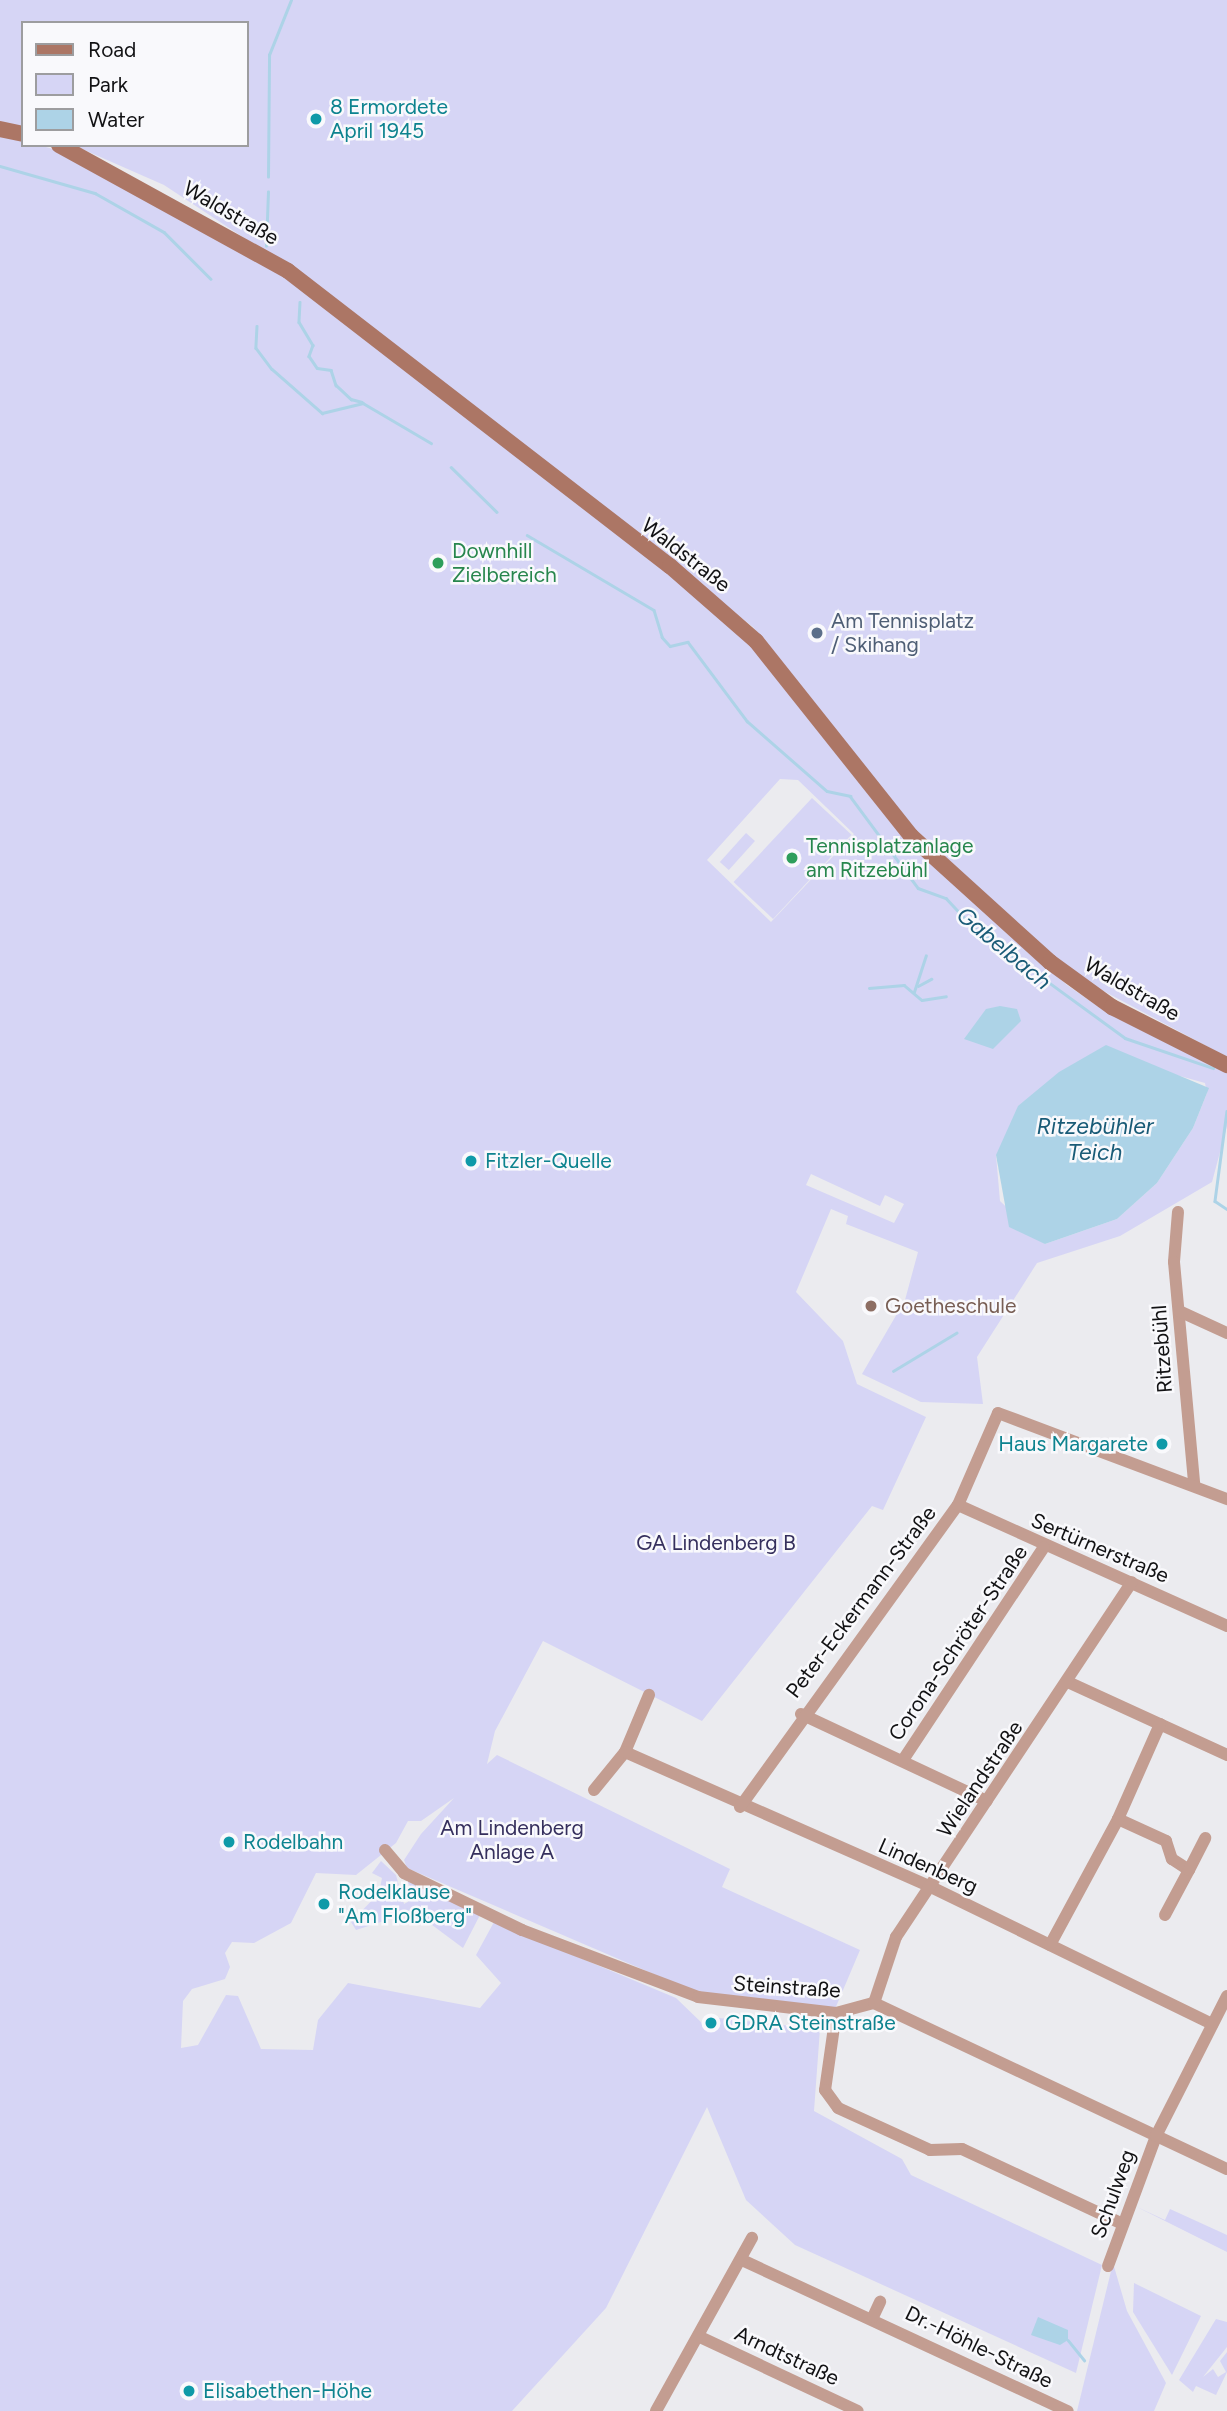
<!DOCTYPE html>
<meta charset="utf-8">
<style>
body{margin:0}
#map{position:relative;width:1227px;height:2411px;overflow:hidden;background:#ebebef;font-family:Figtree,sans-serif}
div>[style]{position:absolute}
.green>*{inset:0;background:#d6d5f5;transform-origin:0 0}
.water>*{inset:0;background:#add3e7}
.stream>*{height:2.5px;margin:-1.25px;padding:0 1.25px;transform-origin:1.25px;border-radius:1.25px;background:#add3e7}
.street>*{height:12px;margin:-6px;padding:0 6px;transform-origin:6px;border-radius:6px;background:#c39d91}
.secondary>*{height:16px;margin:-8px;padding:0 8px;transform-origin:8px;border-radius:8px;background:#ac7665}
.dots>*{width:19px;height:19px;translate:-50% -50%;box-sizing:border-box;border:4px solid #f9f9fc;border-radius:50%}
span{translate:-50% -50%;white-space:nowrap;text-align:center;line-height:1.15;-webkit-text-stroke:5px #f9f9fc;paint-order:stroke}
.culture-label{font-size:21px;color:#0d838f}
.left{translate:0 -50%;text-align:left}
.right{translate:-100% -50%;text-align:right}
.street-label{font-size:21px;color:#121214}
.leisure-label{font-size:21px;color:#27864d}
.service-label{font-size:21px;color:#4e5e75}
.education-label{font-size:21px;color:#785e54}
.park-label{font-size:21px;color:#352f5d}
.water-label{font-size:23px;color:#195b77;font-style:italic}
.legend{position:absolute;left:21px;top:21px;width:228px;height:126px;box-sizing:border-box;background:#f9f9fc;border:2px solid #9d9d9f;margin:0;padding:9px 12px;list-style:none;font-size:21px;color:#121214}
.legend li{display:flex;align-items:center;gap:14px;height:35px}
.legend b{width:35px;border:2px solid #9d9d9f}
</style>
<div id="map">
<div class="green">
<div style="clip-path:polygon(0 0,1227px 0,1227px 1057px,1096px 987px,1033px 940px,915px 829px,753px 627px,302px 276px,164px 185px,73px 145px,247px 145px,247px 23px,23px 23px,23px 128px,0 123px)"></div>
<div style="clip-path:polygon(evenodd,0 134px,60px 151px,288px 278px,698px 597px,755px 650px,925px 858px,1067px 985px,1109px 1014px,1227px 1069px,1227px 1126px,1212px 1182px,1120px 1236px,1037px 1263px,977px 1357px,983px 1404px,921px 1402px,862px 1374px,905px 1300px,918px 1252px,846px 1224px,848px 1216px,831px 1209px,796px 1292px,843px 1341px,857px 1384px,926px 1417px,883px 1510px,872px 1506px,702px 1721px,543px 1641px,495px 1731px,487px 1764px,497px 1755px,730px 1869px,722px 1887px,860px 1950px,835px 2009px,700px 1994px,407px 1868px,404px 1860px,421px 1834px,454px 1798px,421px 1821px,408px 1821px,396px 1843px,356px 1875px,316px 1873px,291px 1923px,254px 1943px,232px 1942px,225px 1953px,230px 1967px,225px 1979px,192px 1989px,183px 2001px,181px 2048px,198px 2045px,226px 1995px,238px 1996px,261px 2049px,313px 2050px,318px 2020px,348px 1983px,480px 2008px,501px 1983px,476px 1955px,494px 1922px,676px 1998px,704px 2025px,710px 2017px,820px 2029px,814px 2111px,902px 2159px,911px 2175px,1102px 2265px,1076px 2373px,795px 2245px,746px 2200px,707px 2107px,606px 2308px,512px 2411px,0 2411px,0 134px,780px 779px,798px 780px,854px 834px,771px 922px,707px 860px,780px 779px,0 134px,1162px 1071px,1205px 1083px,1207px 1093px,1193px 1128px,1157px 1183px,1117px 1219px,1045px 1244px,1000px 1201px,996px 1155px,1162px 1071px,0 134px,811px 1174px,880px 1206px,885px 1195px,904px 1204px,894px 1223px,806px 1185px,811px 1174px)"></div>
<div style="left:812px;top:798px;width:54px;height:115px;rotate:43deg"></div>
<div style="left:746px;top:833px;width:12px;height:39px;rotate:42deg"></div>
<div style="clip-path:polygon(381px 1861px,396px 1875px,404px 1904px,417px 1897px,407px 1881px,480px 1915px,463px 1948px,420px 1916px,406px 1914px,356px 1930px,351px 1922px,379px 1893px,382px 1878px,372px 1873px)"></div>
<div style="clip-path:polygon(1135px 2206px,1165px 2220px,1170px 2209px,1227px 2235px,1227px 2252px)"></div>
<div style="clip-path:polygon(1113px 2263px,1127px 2311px,1166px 2383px,1154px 2411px,1077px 2411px)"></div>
<div style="clip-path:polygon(1134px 2283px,1201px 2316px,1172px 2375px,1133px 2312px)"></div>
<div style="clip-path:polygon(1216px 2319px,1227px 2322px,1227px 2347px,1203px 2377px,1213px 2369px,1218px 2377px,1226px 2372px,1220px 2361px,1227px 2352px,1227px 2372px,1216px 2395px,1196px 2386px,1193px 2392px,1179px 2380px)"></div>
</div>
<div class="water">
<div style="clip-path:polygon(1000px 1006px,1017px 1009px,1021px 1021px,993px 1049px,964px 1039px,986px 1009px)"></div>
<div style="clip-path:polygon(1106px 1045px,1209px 1088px,1193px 1128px,1157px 1183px,1117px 1219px,1045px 1244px,1009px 1227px,996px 1155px,1018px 1106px,1059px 1072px)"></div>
<div style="clip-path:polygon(1038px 2317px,1068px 2330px,1068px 2340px,1060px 2345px,1031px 2335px)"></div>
</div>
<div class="stream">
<div style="left:0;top:166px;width:99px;rotate:15.9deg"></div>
<div style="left:95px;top:193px;width:79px;rotate:29.5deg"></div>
<div style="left:164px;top:232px;width:66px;rotate:45deg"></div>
<div style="left:268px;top:177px;width:122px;rotate:-89.5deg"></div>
<div style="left:269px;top:55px;width:59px;rotate:-68.2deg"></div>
<div style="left:266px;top:246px;width:54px;rotate:-87.9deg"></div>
<div style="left:300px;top:302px;width:20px;rotate:93deg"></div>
<div style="left:299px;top:322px;width:27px;rotate:59deg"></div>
<div style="left:313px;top:345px;width:12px;rotate:110deg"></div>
<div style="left:309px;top:356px;width:14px;rotate:56deg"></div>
<div style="left:317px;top:368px;width:14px;rotate:8deg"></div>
<div style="left:331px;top:370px;width:16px;rotate:72deg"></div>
<div style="left:336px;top:385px;width:21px;rotate:43deg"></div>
<div style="left:351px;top:399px;width:11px;rotate:15deg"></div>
<div style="left:257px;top:326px;width:22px;rotate:93deg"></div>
<div style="left:256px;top:348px;width:26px;rotate:53deg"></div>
<div style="left:272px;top:369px;width:67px;rotate:41.3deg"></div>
<div style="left:322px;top:413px;width:42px;rotate:-13.7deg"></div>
<div style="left:363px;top:403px;width:79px;rotate:30.5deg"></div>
<div style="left:451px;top:467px;width:64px;rotate:44.4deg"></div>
<div style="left:527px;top:535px;width:147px;rotate:30.6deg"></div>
<div style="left:654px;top:610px;width:28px;rotate:73deg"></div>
<div style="left:662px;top:637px;width:12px;rotate:48deg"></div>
<div style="left:670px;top:646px;width:18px;rotate:-13deg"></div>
<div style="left:688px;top:642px;width:99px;rotate:53.2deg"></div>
<div style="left:747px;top:721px;width:106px;rotate:41.2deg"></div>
<div style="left:827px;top:791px;width:24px;rotate:12deg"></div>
<div style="left:850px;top:796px;width:114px;rotate:53.5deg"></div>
<div style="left:918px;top:888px;width:30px;rotate:20deg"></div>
<div style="left:946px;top:898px;width:40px;rotate:47deg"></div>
<div style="left:973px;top:927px;width:188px;rotate:36.1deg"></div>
<div style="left:1125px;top:1038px;width:93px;rotate:18.8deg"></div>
<div style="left:918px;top:986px;width:15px;rotate:-28deg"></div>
<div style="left:869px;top:988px;width:35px;rotate:-5deg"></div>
<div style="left:904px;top:985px;width:23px;rotate:40deg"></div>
<div style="left:922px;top:1000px;width:24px;rotate:-9deg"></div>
<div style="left:914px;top:992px;width:38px;rotate:-72deg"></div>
<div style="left:1227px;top:1111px;width:91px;rotate:97.6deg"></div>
<div style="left:1215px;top:1201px;width:14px;rotate:34deg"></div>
<div style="left:893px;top:1371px;width:74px;rotate:-31.1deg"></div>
<div style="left:1068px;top:2340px;width:26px;rotate:51deg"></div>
</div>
<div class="street">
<div style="left:1178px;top:1212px;width:50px;rotate:94.6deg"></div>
<div style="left:1174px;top:1262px;width:222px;rotate:84.8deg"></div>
<div style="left:1179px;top:1311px;width:53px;rotate:24.6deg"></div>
<div style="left:958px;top:1505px;width:295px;rotate:24.2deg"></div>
<div style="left:1070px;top:1683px;width:173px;rotate:24.6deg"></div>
<div style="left:801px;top:1714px;width:205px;rotate:25.1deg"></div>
<div style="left:625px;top:1752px;width:62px;rotate:-67.2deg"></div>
<div style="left:903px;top:1760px;width:255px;rotate:-56.5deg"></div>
<div style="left:594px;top:1790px;width:49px;rotate:-50.8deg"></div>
<div style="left:625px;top:1752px;width:334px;rotate:23.8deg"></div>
<div style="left:931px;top:1887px;width:313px;rotate:26deg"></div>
<div style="left:740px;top:1807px;width:372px;rotate:-54.2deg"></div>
<div style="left:958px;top:1505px;width:100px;rotate:-66.5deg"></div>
<div style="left:998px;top:1413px;width:245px;rotate:20.6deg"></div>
<div style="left:1118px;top:1819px;width:53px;rotate:24.6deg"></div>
<div style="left:1166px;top:1841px;width:19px;rotate:72deg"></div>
<div style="left:1172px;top:1859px;width:20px;rotate:33deg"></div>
<div style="left:1189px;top:1870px;width:51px;rotate:118.1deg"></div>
<div style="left:385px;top:1850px;width:30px;rotate:50deg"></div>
<div style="left:404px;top:1873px;width:131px;rotate:25.8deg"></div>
<div style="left:522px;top:1930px;width:188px;rotate:20.8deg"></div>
<div style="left:698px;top:1997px;width:139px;rotate:6.6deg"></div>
<div style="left:836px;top:2013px;width:39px;rotate:-15deg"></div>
<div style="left:874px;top:2003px;width:390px;rotate:25.2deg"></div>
<div style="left:1189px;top:1870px;width:36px;rotate:-63deg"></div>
<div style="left:1050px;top:1945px;width:143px;rotate:-61.6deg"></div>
<div style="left:1118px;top:1819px;width:104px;rotate:-66.1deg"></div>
<div style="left:874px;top:2003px;width:70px;rotate:-71.6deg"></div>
<div style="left:896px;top:1937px;width:426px;rotate:-56.4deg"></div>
<div style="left:836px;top:2013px;width:78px;rotate:98.1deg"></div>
<div style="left:825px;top:2090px;width:22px;rotate:54deg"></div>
<div style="left:838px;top:2108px;width:101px;rotate:24.5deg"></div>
<div style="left:930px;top:2150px;width:32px;rotate:-2deg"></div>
<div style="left:962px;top:2149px;width:175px;rotate:25deg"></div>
<div style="left:742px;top:2260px;width:359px;rotate:24.9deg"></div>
<div style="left:1108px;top:2266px;width:139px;rotate:-69.7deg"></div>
<div style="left:1156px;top:2136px;width:157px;rotate:-63.1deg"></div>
<div style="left:873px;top:2317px;width:17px;rotate:-65deg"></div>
<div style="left:700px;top:2337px;width:174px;rotate:25.1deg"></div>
<div style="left:656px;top:2411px;width:198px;rotate:-61deg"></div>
</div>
<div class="secondary">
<div style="left:0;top:129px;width:24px;rotate:12deg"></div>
<div style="left:59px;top:145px;width:261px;rotate:28.8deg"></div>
<div style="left:288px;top:271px;width:483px;rotate:37.7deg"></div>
<div style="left:670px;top:566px;width:114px;rotate:41.1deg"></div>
<div style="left:756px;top:641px;width:249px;rotate:51.5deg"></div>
<div style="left:911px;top:836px;width:188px;rotate:42.2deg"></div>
<div style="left:1050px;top:962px;width:77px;rotate:36deg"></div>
<div style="left:1112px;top:1007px;width:129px;rotate:26.8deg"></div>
</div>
<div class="dots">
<div style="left:316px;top:119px;background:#0f9aa8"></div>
<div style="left:438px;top:563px;background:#2e9e5b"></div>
<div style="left:817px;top:633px;background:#5c6f8a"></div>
<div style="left:792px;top:858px;background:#2e9e5b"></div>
<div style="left:471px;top:1161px;background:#0f9aa8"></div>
<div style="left:871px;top:1306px;background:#8d6e63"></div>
<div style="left:1162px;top:1444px;background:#0f9aa8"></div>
<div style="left:229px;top:1842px;background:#0f9aa8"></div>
<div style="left:324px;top:1904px;background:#0f9aa8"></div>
<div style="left:711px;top:2023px;background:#0f9aa8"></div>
<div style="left:189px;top:2391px;background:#0f9aa8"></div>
</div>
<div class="culture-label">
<span class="left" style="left:330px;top:119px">8 Ermordete<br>April 1945</span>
<span class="left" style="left:485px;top:1161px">Fitzler-Quelle</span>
<span class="right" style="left:1148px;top:1444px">Haus Margarete</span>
<span class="left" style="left:243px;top:1842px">Rodelbahn</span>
<span class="left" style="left:338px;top:1904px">Rodelklause<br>"Am Floßberg"</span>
<span class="left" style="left:725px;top:2023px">GDRA Steinstraße</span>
<span class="left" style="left:203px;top:2391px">Elisabethen-Höhe</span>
</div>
<div class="street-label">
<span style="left:231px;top:213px;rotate:30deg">Waldstraße</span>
<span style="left:686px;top:555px;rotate:38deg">Waldstraße</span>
<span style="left:1132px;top:989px;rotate:30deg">Waldstraße</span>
<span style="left:1162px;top:1349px;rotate:-94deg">Ritzebühl</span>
<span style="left:1100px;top:1548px;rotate:23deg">Sertürnerstraße</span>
<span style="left:861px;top:1602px;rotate:-53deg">Peter-Eckermann-Straße</span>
<span style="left:958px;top:1643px;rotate:-56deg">Corona-Schröter-Straße</span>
<span style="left:980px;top:1779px;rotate:-56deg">Wielandstraße</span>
<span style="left:928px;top:1866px;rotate:24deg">Lindenberg</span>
<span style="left:787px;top:1987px;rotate:4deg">Steinstraße</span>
<span style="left:1113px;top:2194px;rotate:-70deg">Schulweg</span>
<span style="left:979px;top:2347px;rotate:26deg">Dr.-Höhle-Straße</span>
<span style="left:787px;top:2356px;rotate:25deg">Arndtstraße</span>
</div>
<div class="leisure-label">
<span class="left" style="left:452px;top:563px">Downhill<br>Zielbereich</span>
<span class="left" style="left:806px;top:858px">Tennisplatzanlage<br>am Ritzebühl</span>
</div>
<div class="service-label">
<span class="left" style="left:831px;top:633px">Am Tennisplatz<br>/ Skihang</span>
</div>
<div class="education-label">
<span class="left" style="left:885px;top:1306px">Goetheschule</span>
</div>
<div class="park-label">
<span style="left:716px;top:1543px">GA Lindenberg B</span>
<span style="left:512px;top:1840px">Am Lindenberg<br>Anlage A</span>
</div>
<div class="water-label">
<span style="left:1004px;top:948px;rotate:40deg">Gabelbach</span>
<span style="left:1095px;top:1139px">Ritzebühler<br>Teich</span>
</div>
<ul class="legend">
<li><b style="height:9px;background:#ac7665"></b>Road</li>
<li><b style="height:19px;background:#d6d5f5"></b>Park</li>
<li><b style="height:19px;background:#add3e7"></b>Water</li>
</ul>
</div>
